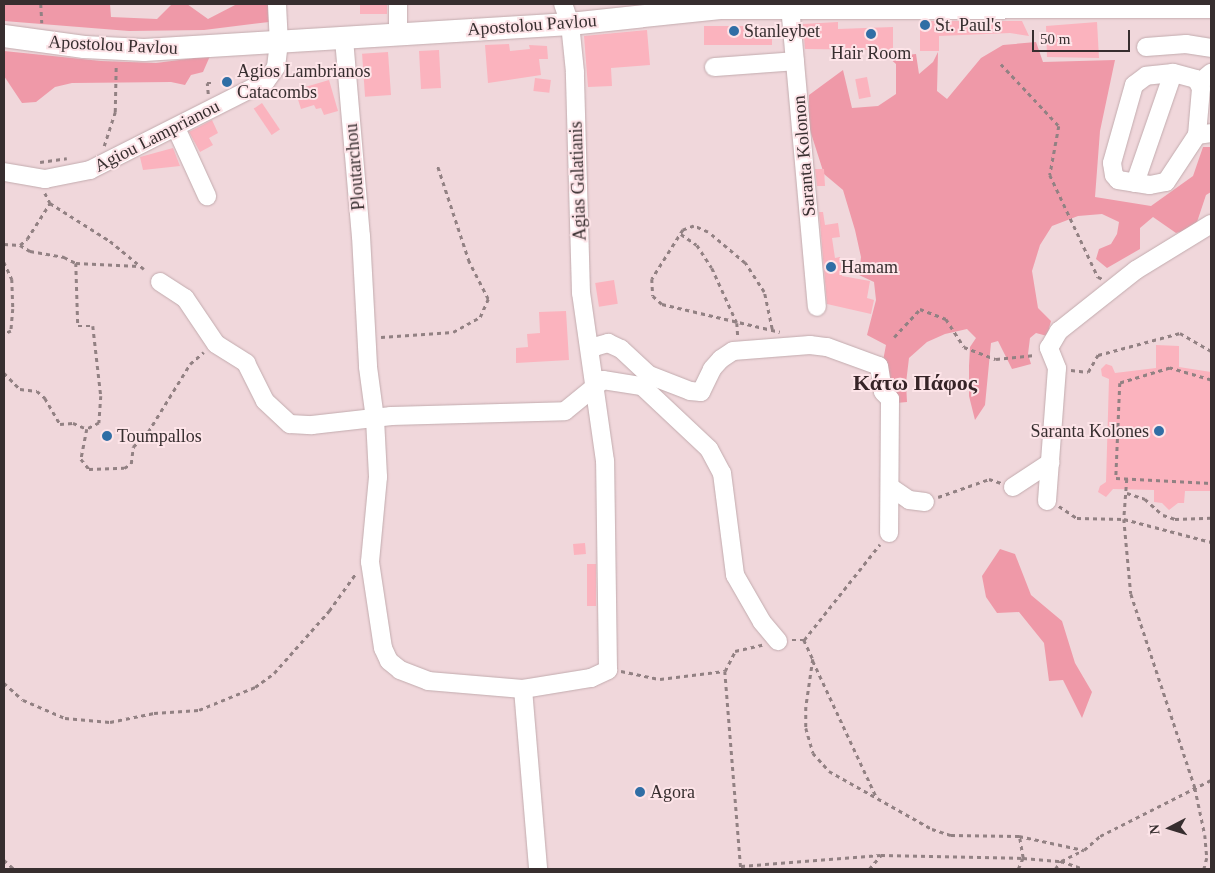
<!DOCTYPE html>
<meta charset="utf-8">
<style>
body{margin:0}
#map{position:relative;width:1215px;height:873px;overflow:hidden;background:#f0d7db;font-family:Georgia,serif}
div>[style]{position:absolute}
.green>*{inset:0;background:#ef99a8}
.building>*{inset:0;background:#fbb3be;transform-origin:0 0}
.path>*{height:2.5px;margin-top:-1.25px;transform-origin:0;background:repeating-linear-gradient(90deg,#928183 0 4px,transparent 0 8px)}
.roads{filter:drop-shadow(0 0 1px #c2abae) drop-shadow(0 0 1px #c2abae)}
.minor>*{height:18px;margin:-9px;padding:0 9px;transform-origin:9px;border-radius:9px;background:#fff}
.major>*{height:22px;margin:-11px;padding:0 11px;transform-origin:11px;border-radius:11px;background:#fff}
.dots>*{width:14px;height:14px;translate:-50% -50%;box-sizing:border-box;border:2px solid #fde4e8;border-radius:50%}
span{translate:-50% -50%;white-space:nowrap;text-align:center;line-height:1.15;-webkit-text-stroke:4px #fde4e8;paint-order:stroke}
.street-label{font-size:18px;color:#372e2f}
.poi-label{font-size:18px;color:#372e2f}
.left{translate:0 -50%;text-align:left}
.right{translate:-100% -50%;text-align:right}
.district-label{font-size:22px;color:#362427;font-weight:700}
.frame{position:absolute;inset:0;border:5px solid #372e2f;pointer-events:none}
.north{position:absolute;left:1145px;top:803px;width:50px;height:50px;-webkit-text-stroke:4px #fde4e8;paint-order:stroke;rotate:265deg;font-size:14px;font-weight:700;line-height:20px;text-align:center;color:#372e2f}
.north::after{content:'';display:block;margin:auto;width:18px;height:22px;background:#372e2f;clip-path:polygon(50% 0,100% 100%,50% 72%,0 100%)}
.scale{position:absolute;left:1032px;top:30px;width:98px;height:22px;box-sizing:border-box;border:2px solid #372e2f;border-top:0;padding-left:6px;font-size:15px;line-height:18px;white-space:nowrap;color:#372e2f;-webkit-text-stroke:4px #fde4e8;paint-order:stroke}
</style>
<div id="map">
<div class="green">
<div style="clip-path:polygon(4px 4px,110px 4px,111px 17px,157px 19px,172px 4px,187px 4px,208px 19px,237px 4px,268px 4px,269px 22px,204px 30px,129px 31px,4px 21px)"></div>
<div style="clip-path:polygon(1036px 42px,1043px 62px,1115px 60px,1100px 131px,1095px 197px,1151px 206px,1193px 176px,1203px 147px,1211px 147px,1211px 192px,1206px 195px,1195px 228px,1176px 233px,1153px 217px,1140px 228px,1140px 249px,1107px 268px,1096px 259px,1099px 249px,1111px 244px,1117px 234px,1119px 222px,1102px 214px,1078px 216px,1052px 226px,1040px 245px,1032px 271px,1038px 308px,1051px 321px,1047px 336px,1036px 333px,1030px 338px,1028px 354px,1031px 364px,1012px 369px,998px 341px,991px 343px,985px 405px,975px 420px,969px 396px,969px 366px,970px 347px,976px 338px,967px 329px,945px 334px,927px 342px,909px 358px,906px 383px,907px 402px,896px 403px,882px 366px,886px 345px,867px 335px,876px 300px,874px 282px,859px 275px,861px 257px,855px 230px,843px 190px,824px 174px,809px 127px,809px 95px,843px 70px,852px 108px,878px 106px,896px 94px,896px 64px,888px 57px,916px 54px,919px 74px,933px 62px,938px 52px,937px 91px,947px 99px,981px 58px,1003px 45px)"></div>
<div style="clip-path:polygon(4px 51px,101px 61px,156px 63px,210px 56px,203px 72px,191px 75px,185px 85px,171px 82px,72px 83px,55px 87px,36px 102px,22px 103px,4px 76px)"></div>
<div style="clip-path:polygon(1000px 549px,1015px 554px,1031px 595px,1062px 621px,1075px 663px,1092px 692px,1082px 718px,1063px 680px,1049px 681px,1044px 643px,1019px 612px,997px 613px,986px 597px,982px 576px)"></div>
</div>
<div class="building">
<div style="left:360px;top:4px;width:27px;height:10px"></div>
<div style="clip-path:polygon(920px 21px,1022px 21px,1029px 36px,1010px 33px,939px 36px,939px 51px,920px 51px)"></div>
<div style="clip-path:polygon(838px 22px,838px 29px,893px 27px,893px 50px,805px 49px,803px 24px)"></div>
<div style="clip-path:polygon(1097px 22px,1099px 58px,1047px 57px,1046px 26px)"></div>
<div style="left:772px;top:26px;width:19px;height:68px;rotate:90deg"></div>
<div style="clip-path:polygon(647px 30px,650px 65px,611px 68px,612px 86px,588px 87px,584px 36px)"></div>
<div style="clip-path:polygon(509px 44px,510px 51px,530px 49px,529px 45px,547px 46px,548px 59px,539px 59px,541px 75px,488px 83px,485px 45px)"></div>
<div style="left:439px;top:50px;width:38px;height:20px;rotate:87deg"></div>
<div style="left:388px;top:52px;width:43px;height:26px;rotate:86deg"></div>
<div style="left:867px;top:77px;width:20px;height:12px;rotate:79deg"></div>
<div style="left:535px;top:78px;width:16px;height:13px;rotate:7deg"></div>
<div style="clip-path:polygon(329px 80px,338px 111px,324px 115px,321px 108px,316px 109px,314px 105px,301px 109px,295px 90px)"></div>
<div style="left:262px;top:103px;width:32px;height:10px;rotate:56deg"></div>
<div style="clip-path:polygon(212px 120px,218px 133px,209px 138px,213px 145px,200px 152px,189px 132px)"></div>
<div style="clip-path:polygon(173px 148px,180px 166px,143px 170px,140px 157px)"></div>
<div style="clip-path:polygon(815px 169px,824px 169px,825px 186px,817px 186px)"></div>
<div style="clip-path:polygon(819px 212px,823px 212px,825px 225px,838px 223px,840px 237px,832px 238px,835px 258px,840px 257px,842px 276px,870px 281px,867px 298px,874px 300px,871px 314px,827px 304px)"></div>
<div style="left:614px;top:280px;width:24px;height:19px;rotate:81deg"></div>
<div style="clip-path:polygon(566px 311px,569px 360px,516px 363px,516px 348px,528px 347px,527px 334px,540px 333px,539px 312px)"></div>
<div style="clip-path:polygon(1156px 345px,1179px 346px,1179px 367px,1211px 372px,1211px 491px,1185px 491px,1184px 503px,1178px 503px,1169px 510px,1162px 503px,1154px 502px,1154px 490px,1113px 489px,1106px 497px,1098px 492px,1100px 486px,1106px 482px,1109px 379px,1102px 376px,1101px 369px,1106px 364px,1112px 366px,1115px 373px,1156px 368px)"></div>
<div style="left:585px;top:543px;width:11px;height:12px;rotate:85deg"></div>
<div style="left:587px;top:564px;width:9px;height:42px"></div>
</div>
<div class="path">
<div style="left:41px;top:4px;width:19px;rotate:87deg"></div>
<div style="left:1001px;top:64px;width:85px;rotate:46.9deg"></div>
<div style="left:1059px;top:126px;width:50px;rotate:100.4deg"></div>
<div style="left:1050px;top:175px;width:113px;rotate:64.8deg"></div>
<div style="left:1098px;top:277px;width:5px;rotate:22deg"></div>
<div style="left:208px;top:94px;width:11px;rotate:-95deg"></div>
<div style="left:207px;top:83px;width:5px"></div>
<div style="left:104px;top:146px;width:36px;rotate:-72deg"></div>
<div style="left:115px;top:112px;width:47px;rotate:-88.8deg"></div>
<div style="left:40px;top:162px;width:27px;rotate:-8deg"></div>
<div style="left:45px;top:193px;width:11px;rotate:63deg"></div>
<div style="left:50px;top:203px;width:71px;rotate:32.3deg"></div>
<div style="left:110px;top:241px;width:44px;rotate:39.5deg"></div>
<div style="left:681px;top:234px;width:19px;rotate:35deg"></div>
<div style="left:697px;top:245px;width:27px;rotate:57deg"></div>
<div style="left:712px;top:268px;width:60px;rotate:65.6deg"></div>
<div style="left:737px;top:323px;width:13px;rotate:86deg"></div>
<div style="left:4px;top:244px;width:16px;rotate:4deg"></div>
<div style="left:20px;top:245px;width:12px;rotate:31deg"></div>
<div style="left:30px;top:251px;width:35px;rotate:10deg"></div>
<div style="left:64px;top:257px;width:13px;rotate:27deg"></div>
<div style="left:76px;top:263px;width:63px;rotate:88.2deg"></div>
<div style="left:78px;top:326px;width:15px"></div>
<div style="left:93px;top:326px;width:70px;rotate:83.5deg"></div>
<div style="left:101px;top:396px;width:27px;rotate:94deg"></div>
<div style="left:99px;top:423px;width:13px;rotate:153deg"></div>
<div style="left:20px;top:245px;width:9px;rotate:-41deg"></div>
<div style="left:27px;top:239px;width:43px;rotate:-57.4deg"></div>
<div style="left:4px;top:262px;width:19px;rotate:65deg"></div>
<div style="left:12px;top:279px;width:30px;rotate:88deg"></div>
<div style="left:13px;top:309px;width:22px;rotate:95deg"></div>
<div style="left:11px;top:331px;width:8px;rotate:157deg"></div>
<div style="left:76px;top:263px;width:63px;rotate:2.7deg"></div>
<div style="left:772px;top:329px;width:38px;rotate:-102deg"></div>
<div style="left:764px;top:292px;width:35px;rotate:-123deg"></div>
<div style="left:745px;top:263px;width:48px;rotate:-140deg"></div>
<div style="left:708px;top:232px;width:15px;rotate:-157deg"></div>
<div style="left:694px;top:226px;width:12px;rotate:160deg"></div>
<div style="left:683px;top:230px;width:58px;rotate:122.3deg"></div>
<div style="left:652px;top:279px;width:17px;rotate:87deg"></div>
<div style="left:653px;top:296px;width:12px;rotate:42deg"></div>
<div style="left:662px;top:304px;width:121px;rotate:13.3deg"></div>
<div style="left:381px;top:337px;width:72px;rotate:-4deg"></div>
<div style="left:453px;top:332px;width:31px;rotate:-29deg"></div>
<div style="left:480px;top:317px;width:20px;rotate:-66deg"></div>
<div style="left:488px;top:299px;width:42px;rotate:-117.2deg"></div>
<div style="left:469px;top:262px;width:102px;rotate:-108.3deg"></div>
<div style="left:894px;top:337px;width:38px;rotate:-47deg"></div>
<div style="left:920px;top:309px;width:28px;rotate:21deg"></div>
<div style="left:946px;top:319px;width:33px;rotate:57deg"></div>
<div style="left:964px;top:347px;width:34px;rotate:21deg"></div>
<div style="left:996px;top:359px;width:39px;rotate:-6deg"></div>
<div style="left:1071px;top:370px;width:17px;rotate:7deg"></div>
<div style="left:1088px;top:372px;width:20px;rotate:-60deg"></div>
<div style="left:1098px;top:355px;width:85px;rotate:-15deg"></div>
<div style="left:1180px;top:333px;width:36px;rotate:30deg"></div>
<div style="left:4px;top:373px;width:23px;rotate:45deg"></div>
<div style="left:20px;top:389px;width:17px;rotate:7deg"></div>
<div style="left:37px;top:391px;width:11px;rotate:41deg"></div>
<div style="left:45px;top:398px;width:30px;rotate:60deg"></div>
<div style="left:60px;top:424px;width:13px;rotate:-4deg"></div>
<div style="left:73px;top:423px;width:15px;rotate:23deg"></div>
<div style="left:87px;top:429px;width:31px;rotate:101deg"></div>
<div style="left:81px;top:459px;width:13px;rotate:51deg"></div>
<div style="left:89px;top:469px;width:35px;rotate:-2deg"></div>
<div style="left:124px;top:468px;width:8px;rotate:-30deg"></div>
<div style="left:131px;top:464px;width:17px;rotate:-83deg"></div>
<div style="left:133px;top:447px;width:21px;rotate:-45deg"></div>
<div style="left:148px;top:432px;width:80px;rotate:-58.3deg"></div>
<div style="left:190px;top:364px;width:18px;rotate:-41deg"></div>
<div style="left:1211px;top:380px;width:43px;rotate:-163.7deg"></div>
<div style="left:1170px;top:368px;width:52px;rotate:163.3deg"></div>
<div style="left:1120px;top:383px;width:95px;rotate:92.4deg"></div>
<div style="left:1116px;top:478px;width:95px;rotate:3deg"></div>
<div style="left:1127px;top:479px;width:40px;rotate:94.3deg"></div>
<div style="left:1124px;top:519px;width:75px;rotate:84.7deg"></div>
<div style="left:1131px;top:594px;width:204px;rotate:71.7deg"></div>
<div style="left:1195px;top:788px;width:48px;rotate:78deg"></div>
<div style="left:1205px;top:835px;width:23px;rotate:85deg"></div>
<div style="left:1207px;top:858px;width:11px;rotate:105deg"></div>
<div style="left:1127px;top:493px;width:19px;rotate:18deg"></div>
<div style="left:1145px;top:499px;width:24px;rotate:42deg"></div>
<div style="left:1163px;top:515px;width:13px;rotate:18deg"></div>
<div style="left:1175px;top:519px;width:36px;rotate:-2deg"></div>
<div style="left:938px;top:497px;width:54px;rotate:-19.4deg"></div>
<div style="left:989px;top:479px;width:13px;rotate:18deg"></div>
<div style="left:1059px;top:506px;width:22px;rotate:34deg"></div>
<div style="left:1077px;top:518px;width:47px;rotate:1.2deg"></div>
<div style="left:1124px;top:519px;width:90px;rotate:14.8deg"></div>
<div style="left:792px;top:640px;width:12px"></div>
<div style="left:804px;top:640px;width:122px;rotate:-51.6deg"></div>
<div style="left:804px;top:640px;width:21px;rotate:65deg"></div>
<div style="left:813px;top:659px;width:49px;rotate:98.3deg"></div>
<div style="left:806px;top:707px;width:21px;rotate:90deg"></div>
<div style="left:806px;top:728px;width:26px;rotate:74deg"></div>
<div style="left:813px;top:753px;width:24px;rotate:48deg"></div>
<div style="left:829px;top:771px;width:118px;rotate:29.4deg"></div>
<div style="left:932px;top:829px;width:20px;rotate:18deg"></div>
<div style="left:951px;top:835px;width:68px;rotate:0.8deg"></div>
<div style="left:1019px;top:836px;width:66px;rotate:12.2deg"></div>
<div style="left:1084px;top:850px;width:21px;rotate:-41deg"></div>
<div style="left:1100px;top:836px;width:124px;rotate:-26.8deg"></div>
<div style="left:813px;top:661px;width:149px;rotate:65deg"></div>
<div style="left:621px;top:671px;width:40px;rotate:12deg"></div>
<div style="left:660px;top:679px;width:65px;rotate:-7deg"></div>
<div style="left:725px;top:671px;width:22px;rotate:-63deg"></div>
<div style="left:735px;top:651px;width:28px;rotate:-13deg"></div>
<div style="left:725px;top:671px;width:199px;rotate:85.4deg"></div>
<div style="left:4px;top:683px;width:25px;rotate:42deg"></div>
<div style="left:23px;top:700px;width:46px;rotate:23.2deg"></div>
<div style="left:65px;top:718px;width:45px;rotate:5.1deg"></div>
<div style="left:110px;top:722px;width:45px;rotate:-11.6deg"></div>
<div style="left:154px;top:713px;width:45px;rotate:-3.8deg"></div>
<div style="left:199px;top:710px;width:61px;rotate:-22.3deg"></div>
<div style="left:255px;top:687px;width:24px;rotate:-36deg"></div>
<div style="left:274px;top:673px;width:83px;rotate:-48.4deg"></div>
<div style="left:329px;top:611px;width:47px;rotate:-54.6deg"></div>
<div style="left:4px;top:860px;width:13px;rotate:42deg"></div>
<div style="left:741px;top:866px;width:140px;rotate:-4.5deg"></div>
<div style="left:881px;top:855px;width:142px;rotate:1.2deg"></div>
<div style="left:1023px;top:858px;width:22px;rotate:-100deg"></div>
<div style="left:869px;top:869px;width:18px;rotate:-49deg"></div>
<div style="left:1018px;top:869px;width:12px;rotate:-66deg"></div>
<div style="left:1023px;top:858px;width:38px;rotate:5deg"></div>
<div style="left:1061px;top:861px;width:24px;rotate:19deg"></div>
<div style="left:1055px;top:869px;width:10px;rotate:-53deg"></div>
<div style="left:1061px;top:861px;width:25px;rotate:-26deg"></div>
</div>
<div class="roads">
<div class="minor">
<div style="left:398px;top:4px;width:30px;rotate:90deg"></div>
<div style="left:790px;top:6px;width:302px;rotate:84.9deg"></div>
<div style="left:344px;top:39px;width:198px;rotate:85.1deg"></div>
<div style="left:361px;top:236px;width:131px;rotate:86.9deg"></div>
<div style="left:368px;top:367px;width:52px;rotate:82.3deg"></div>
<div style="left:375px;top:419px;width:58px;rotate:87deg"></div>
<div style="left:378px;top:477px;width:85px;rotate:95.4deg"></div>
<div style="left:370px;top:562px;width:87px;rotate:81.4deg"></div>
<div style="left:383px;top:648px;width:14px;rotate:65deg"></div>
<div style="left:389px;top:661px;width:14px;rotate:39deg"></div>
<div style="left:400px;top:670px;width:30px;rotate:21deg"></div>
<div style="left:428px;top:681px;width:95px;rotate:4.8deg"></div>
<div style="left:523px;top:689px;width:69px;rotate:-9.2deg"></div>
<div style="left:591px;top:678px;width:19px;rotate:-25deg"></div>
<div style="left:608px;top:670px;width:209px;rotate:-90.8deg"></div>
<div style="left:605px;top:461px;width:170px;rotate:-98.1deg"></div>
<div style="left:581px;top:293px;width:221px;rotate:-91.6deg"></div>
<div style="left:575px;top:72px;width:48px;rotate:-95.9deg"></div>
<div style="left:570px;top:24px;width:21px;rotate:-109deg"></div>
<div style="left:1146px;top:47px;width:40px;rotate:-4.3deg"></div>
<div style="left:1186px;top:44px;width:25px;rotate:9deg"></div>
<div style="left:714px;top:67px;width:81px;rotate:-4.2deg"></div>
<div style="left:1199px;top:83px;width:16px;rotate:-40deg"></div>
<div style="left:176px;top:128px;width:75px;rotate:65.5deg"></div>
<div style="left:1197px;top:135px;width:47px;rotate:-85.1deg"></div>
<div style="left:1201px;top:88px;width:10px;rotate:-119deg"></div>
<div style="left:1196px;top:79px;width:24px;rotate:-165deg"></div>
<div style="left:1173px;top:73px;width:27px;rotate:174deg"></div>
<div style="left:1146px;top:76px;width:15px;rotate:143deg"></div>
<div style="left:1134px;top:85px;width:81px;rotate:105.8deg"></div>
<div style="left:1112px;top:163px;width:12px;rotate:81deg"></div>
<div style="left:1114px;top:175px;width:6px;rotate:51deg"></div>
<div style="left:1118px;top:180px;width:32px;rotate:9deg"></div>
<div style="left:1150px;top:185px;width:16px;rotate:-11deg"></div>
<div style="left:1166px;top:182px;width:56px;rotate:-56.6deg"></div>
<div style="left:1197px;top:135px;width:14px;rotate:-8deg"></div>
<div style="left:4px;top:172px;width:42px;rotate:9.7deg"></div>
<div style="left:45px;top:179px;width:46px;rotate:-11.3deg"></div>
<div style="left:90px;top:170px;width:197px;rotate:-26.8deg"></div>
<div style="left:266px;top:81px;width:17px;rotate:-54deg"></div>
<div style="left:276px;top:67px;width:23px;rotate:-83deg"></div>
<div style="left:279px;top:44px;width:40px;rotate:-92.9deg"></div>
<div style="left:1135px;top:183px;width:116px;rotate:-70.9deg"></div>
<div style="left:160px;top:282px;width:30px;rotate:33deg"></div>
<div style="left:185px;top:298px;width:55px;rotate:56deg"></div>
<div style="left:216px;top:344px;width:36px;rotate:32deg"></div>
<div style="left:246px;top:363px;width:42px;rotate:63.4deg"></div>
<div style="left:265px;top:401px;width:34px;rotate:43deg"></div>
<div style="left:290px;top:424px;width:22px;rotate:3deg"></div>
<div style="left:312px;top:425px;width:80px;rotate:-6.5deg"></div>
<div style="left:391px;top:416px;width:174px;rotate:-1.6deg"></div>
<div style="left:565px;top:411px;width:49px;rotate:-39.2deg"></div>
<div style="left:603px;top:380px;width:39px;rotate:9deg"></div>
<div style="left:642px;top:386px;width:92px;rotate:43.2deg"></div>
<div style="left:709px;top:449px;width:27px;rotate:62deg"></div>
<div style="left:722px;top:473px;width:103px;rotate:82.7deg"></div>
<div style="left:735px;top:575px;width:54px;rotate:60.1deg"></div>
<div style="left:762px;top:622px;width:25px;rotate:50deg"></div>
<div style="left:591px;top:351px;width:5px;rotate:-53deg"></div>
<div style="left:594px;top:347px;width:15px;rotate:-16deg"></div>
<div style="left:608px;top:343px;width:14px;rotate:25deg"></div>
<div style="left:621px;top:349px;width:38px;rotate:43deg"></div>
<div style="left:649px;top:375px;width:44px;rotate:21.3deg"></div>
<div style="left:690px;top:391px;width:11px;rotate:5deg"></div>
<div style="left:701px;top:392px;width:25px;rotate:-64deg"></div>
<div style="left:712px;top:369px;width:13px;rotate:-48deg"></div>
<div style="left:721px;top:359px;width:14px;rotate:-34deg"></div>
<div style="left:733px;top:351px;width:77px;rotate:-4.5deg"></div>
<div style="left:810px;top:345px;width:17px;rotate:7deg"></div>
<div style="left:827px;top:347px;width:55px;rotate:20.1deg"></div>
<div style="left:879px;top:366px;width:26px;rotate:81deg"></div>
<div style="left:883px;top:392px;width:10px;rotate:45deg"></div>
<div style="left:890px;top:399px;width:134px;rotate:90.4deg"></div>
<div style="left:890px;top:487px;width:23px;rotate:34deg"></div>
<div style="left:909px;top:500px;width:16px;rotate:7deg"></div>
<div style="left:1013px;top:487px;width:45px;rotate:-33.3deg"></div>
<div style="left:1047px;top:501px;width:133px;rotate:-85.7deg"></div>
<div style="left:1057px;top:368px;width:22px;rotate:-112deg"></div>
<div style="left:1049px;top:348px;width:20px;rotate:-60deg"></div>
<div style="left:1059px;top:331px;width:98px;rotate:-38.4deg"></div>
<div style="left:1136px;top:270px;width:88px;rotate:-31.5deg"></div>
<div style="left:523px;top:689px;width:181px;rotate:85.2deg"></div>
</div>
<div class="major">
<div style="left:4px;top:36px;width:81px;rotate:7.8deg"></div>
<div style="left:84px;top:47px;width:60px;rotate:2.9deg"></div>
<div style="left:144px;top:50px;width:427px;rotate:-3.5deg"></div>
<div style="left:570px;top:24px;width:151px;rotate:-6.1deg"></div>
<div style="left:720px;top:8px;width:491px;rotate:-0.1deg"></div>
</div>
</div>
<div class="dots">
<div style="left:925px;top:25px;background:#306ea5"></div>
<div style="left:734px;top:31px;background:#306ea5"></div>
<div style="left:871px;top:34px;background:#306ea5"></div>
<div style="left:227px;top:82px;background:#306ea5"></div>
<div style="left:831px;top:267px;background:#306ea5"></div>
<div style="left:1159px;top:431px;background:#306ea5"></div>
<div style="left:107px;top:436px;background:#306ea5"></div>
<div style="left:640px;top:792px;background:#306ea5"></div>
</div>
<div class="street-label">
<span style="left:532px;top:25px;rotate:-4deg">Apostolou Pavlou</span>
<span style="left:113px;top:45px;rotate:3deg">Apostolou Pavlou</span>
<span style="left:157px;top:136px;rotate:-27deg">Agiou Lamprianou</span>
<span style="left:804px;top:156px;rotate:-95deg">Saranta Kolonon</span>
<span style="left:355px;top:167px;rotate:-95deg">Ploutarchou</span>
<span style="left:578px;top:181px;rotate:-92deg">Agias Galatianis</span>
</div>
<div class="poi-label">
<span class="left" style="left:935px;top:25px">St. Paul's</span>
<span class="left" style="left:744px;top:31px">Stanleybet</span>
<span style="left:871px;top:53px">Hair Room</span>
<span class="left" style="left:237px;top:82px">Agios Lambrianos<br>Catacombs</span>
<span class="left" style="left:841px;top:267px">Hamam</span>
<span class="right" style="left:1149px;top:431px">Saranta Kolones</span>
<span class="left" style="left:117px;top:436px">Toumpallos</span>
<span class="left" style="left:650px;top:792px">Agora</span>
</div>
<div class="district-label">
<span style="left:915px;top:383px">Κάτω Πάφος</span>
</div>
<div class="frame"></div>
<div class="north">N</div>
<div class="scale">50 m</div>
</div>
